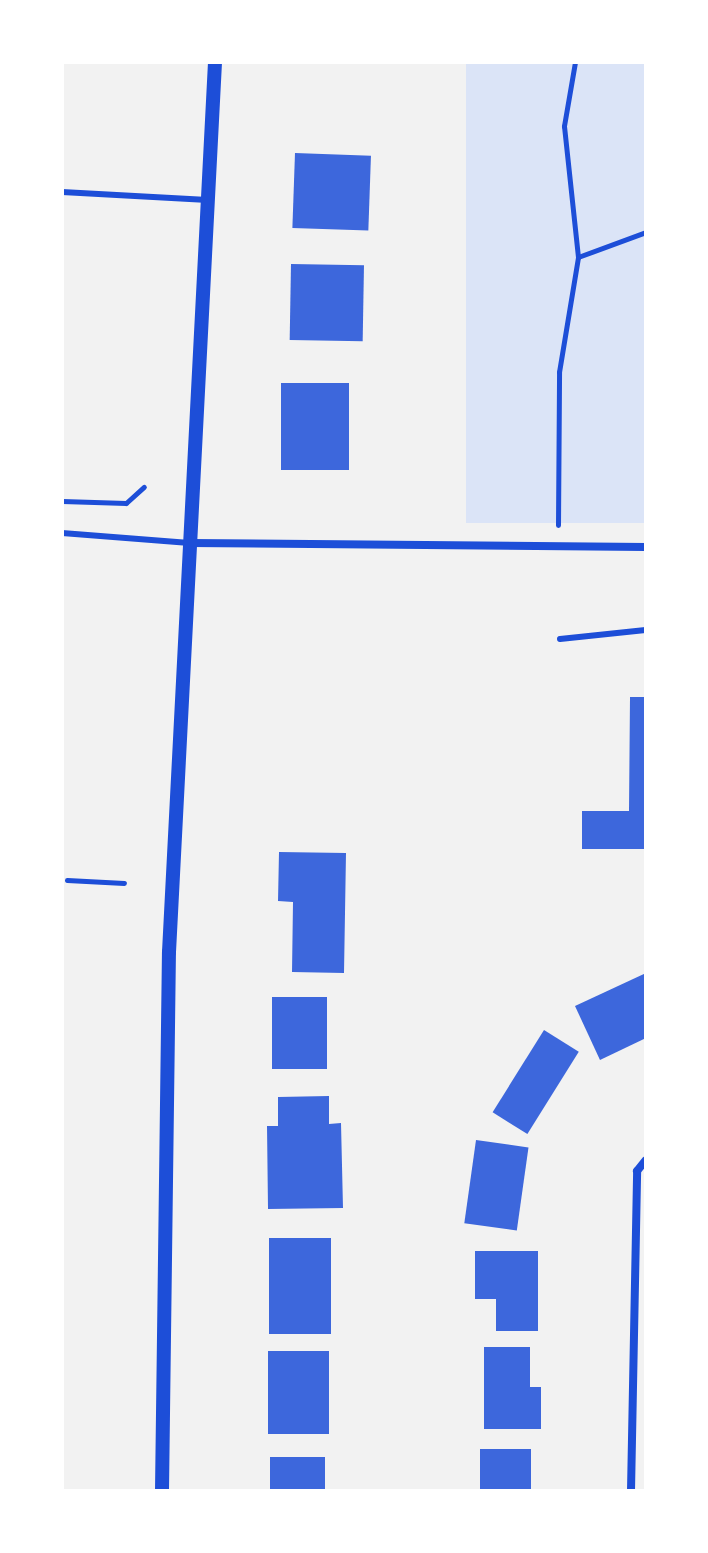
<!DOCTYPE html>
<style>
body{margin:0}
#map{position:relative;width:708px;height:1553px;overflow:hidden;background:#f2f2f2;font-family:"Archivo Narrow",sans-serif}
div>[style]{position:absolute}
.green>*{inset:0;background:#dbe4f7;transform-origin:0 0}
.building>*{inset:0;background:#3d67dc;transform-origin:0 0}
.path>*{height:5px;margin:-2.5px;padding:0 2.5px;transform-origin:2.5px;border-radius:2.5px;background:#1d4ed8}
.service>*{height:6px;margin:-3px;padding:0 3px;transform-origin:3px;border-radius:3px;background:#1d4ed8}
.minor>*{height:8px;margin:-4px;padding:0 4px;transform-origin:4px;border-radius:4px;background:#1d4ed8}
.tertiary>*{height:14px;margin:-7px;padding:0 7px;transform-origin:7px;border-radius:7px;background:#1d4ed8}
span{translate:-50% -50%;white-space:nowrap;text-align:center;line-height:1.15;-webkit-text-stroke:8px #fff;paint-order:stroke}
.frame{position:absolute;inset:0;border:64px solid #fff;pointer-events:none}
</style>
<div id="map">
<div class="green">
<div style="left:466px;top:62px;width:180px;height:461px"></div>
</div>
<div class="building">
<div style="left:295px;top:153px;width:76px;height:75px;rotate:2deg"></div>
<div style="left:291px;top:264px;width:73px;height:76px;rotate:1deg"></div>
<div style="left:281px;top:383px;width:68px;height:87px"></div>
<div style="clip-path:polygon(630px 697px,646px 697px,646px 849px,582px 849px,582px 811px,629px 811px)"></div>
<div style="clip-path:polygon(279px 852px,346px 853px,344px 973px,292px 972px,293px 902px,278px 901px)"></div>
<div style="clip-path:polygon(646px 973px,646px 1038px,600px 1060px,575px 1006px)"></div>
<div style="left:272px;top:997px;width:55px;height:72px"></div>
<div style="left:544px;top:1030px;width:41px;height:97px;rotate:32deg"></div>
<div style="clip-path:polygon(329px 1096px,329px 1124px,341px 1123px,343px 1208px,268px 1209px,267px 1126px,278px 1126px,278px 1097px)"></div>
<div style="left:476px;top:1140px;width:53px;height:84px;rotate:8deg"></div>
<div style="left:269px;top:1238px;width:62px;height:96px"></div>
<div style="clip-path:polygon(475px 1251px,538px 1251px,538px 1331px,496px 1331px,496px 1299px,475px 1299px)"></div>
<div style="clip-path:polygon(484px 1347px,530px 1347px,530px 1387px,541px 1387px,541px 1429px,484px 1429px)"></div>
<div style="left:268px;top:1351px;width:61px;height:83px"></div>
<div style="left:480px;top:1449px;width:51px;height:42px"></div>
<div style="left:270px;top:1457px;width:55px;height:34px"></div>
</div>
<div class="path">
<div style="left:575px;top:62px;width:65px;rotate:99.8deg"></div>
<div style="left:564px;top:126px;width:132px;rotate:83.9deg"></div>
<div style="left:62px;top:501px;width:64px;rotate:1.8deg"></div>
<div style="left:126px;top:503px;width:24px;rotate:-42deg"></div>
<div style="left:558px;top:525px;width:153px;rotate:-89.6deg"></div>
<div style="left:559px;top:372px;width:117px;rotate:-80.6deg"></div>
<div style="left:578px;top:257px;width:72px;rotate:-20.2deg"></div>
<div style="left:67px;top:880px;width:57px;rotate:3deg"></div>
</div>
<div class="service">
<div style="left:62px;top:192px;width:146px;rotate:3.1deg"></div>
<div style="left:62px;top:533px;width:128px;rotate:4.5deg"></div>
<div style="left:560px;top:639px;width:86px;rotate:-6deg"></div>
</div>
<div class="minor">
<div style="left:190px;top:543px;width:456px;rotate:0.5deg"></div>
<div style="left:631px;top:1491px;width:320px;rotate:-88.9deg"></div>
<div style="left:637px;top:1171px;width:14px;rotate:-51deg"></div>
</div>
<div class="tertiary">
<div style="left:162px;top:1491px;width:539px;rotate:-89.26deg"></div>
<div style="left:169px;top:952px;width:891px;rotate:-87.04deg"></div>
</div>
<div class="frame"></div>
</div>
